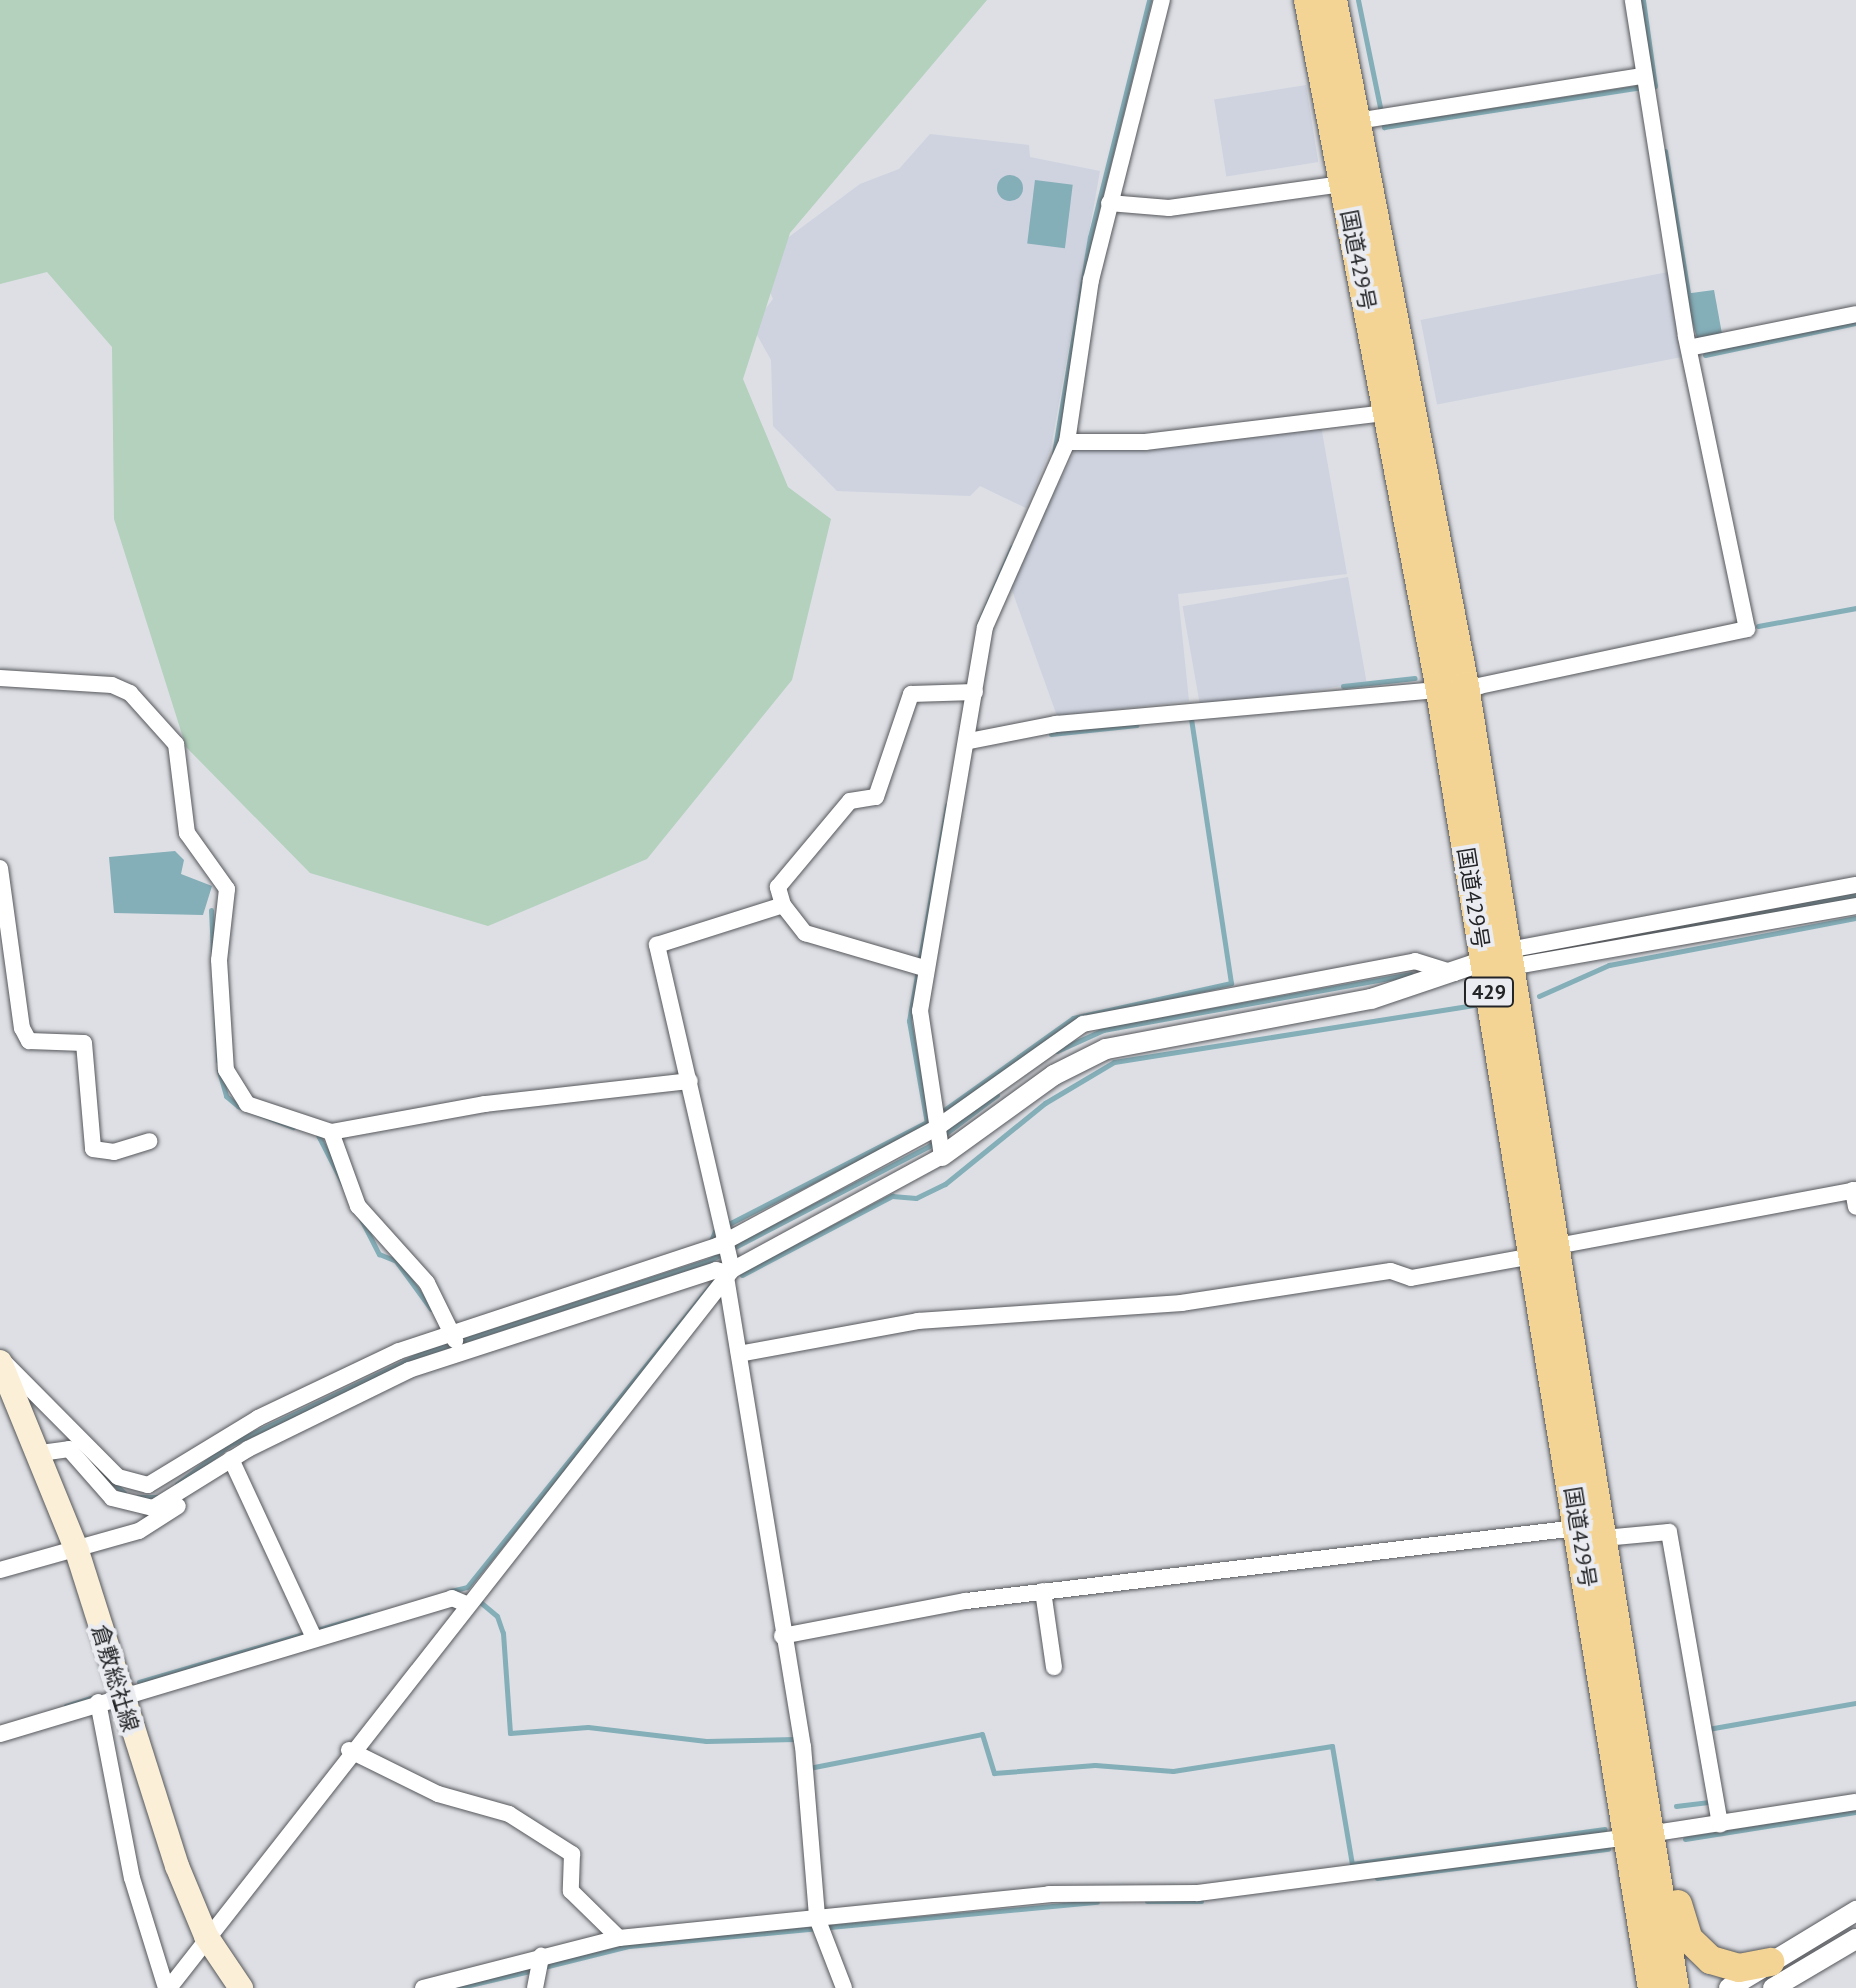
<!DOCTYPE html>
<meta charset="utf-8">
<style>
body{margin:0}
#map{position:relative;width:1856px;height:1988px;overflow:hidden;background:#dddfe4;font-family:"PT Sans","Noto Sans JP",sans-serif}
div>[style]{position:absolute}
.built>*{inset:0;background:#ced3df;transform-origin:0 0}
.green>*{inset:0;background:#b3d1bd}
.water>*{inset:0;background:#84aeb8;transform-origin:0 0}
.round{border-radius:50%}
.stream>*{height:5px;margin:-2.5px;padding:0 2.5px;transform-origin:2.5px;border-radius:2.5px;background:#84aeb8}
.roads{filter:drop-shadow(0 0 2px #56585c) drop-shadow(0 0 2px #56585c)}
.minor>*{height:16px;margin:-8px;padding:0 8px;transform-origin:8px;border-radius:8px;background:#fff}
.tertiary>*{height:20px;margin:-10px;padding:0 10px;transform-origin:10px;border-radius:10px;background:#fff}
.secondary>*{height:24px;margin:-12px;padding:0 12px;transform-origin:12px;border-radius:12px;background:#fbefd7}
.trunk>*{height:28px;margin:-14px;padding:0 14px;transform-origin:14px;border-radius:14px;background:#f4d494}
span{translate:-50% -50%;white-space:nowrap;text-align:center;line-height:1.15;-webkit-text-stroke:8px #eaecf1;paint-order:stroke}
.shield-label span{padding:2px 6px;background:#eaecf1;border:2px solid;border-radius:6px;-webkit-text-stroke-width:0}
.shield-label{font-size:20px;color:#232426;font-weight:700}
.street-label{font-size:22px;color:#232426}
</style>
<div id="map">
<div class="built">
<div style="left:1306px;top:85px;width:78px;height:93px;rotate:81deg"></div>
<div style="clip-path:polygon(930px 134px,1029px 145px,1030px 157px,1100px 171px,1051px 448px,1026px 508px,980px 486px,970px 496px,837px 491px,773px 426px,771px 360px,752px 326px,773px 299px,761px 270px,778px 245px,860px 184px,899px 169px)"></div>
<div style="left:1668px;top:272px;width:86px;height:252px;rotate:79deg"></div>
<div style="clip-path:polygon(1321px 426px,1347px 574px,1178px 594px,1189px 701px,1057px 716px,1009px 582px,1077px 447px)"></div>
<div style="left:1348px;top:577px;width:106px;height:168px;rotate:80deg"></div>
</div>
<div class="green">
<div style="clip-path:polygon(0 0,987px 0,790px 233px,743px 379px,788px 487px,831px 519px,792px 680px,647px 859px,488px 926px,310px 873px,186px 747px,114px 519px,112px 347px,47px 272px,0 284px)"></div>
</div>
<div class="water">
<div class="round" style="left:997px;top:175px;width:26px;height:26px"></div>
<div style="left:1035px;top:180px;width:38px;height:64px;rotate:7deg"></div>
<div style="clip-path:polygon(1714px 290px,1722px 334px,1697px 338px,1684px 294px)"></div>
<div style="clip-path:polygon(175px 851px,184px 860px,181px 874px,212px 886px,203px 915px,114px 913px,109px 857px)"></div>
</div>
<div class="stream">
<div style="left:1358px;top:0;width:130px;rotate:78.4deg"></div>
<div style="left:1384px;top:127px;width:274px;rotate:-8.8deg"></div>
<div style="left:1643px;top:0;width:87px;rotate:82.1deg"></div>
<div style="left:1665px;top:151px;width:150px;rotate:80.8deg"></div>
<div style="left:1705px;top:355px;width:154px;rotate:-12deg"></div>
<div style="left:1054px;top:454px;width:220px;rotate:-80.6deg"></div>
<div style="left:1090px;top:237px;width:244px;rotate:-76deg"></div>
<div style="left:978px;top:626px;width:86px;rotate:-66.7deg"></div>
<div style="left:1758px;top:626px;width:100px;rotate:-10.4deg"></div>
<div style="left:1343px;top:686px;width:72px;rotate:-6.3deg"></div>
<div style="left:1051px;top:734px;width:86px;rotate:-6deg"></div>
<div style="left:211px;top:910px;width:151px;rotate:87.3deg"></div>
<div style="left:1627px;top:938px;width:233px;rotate:-10.6deg"></div>
<div style="left:1532px;top:955px;width:26px;rotate:-11deg"></div>
<div style="left:1539px;top:996px;width:77px;rotate:-23.9deg"></div>
<div style="left:1609px;top:965px;width:251px;rotate:-10.8deg"></div>
<div style="left:1057px;top:1051px;width:51px;rotate:-24.5deg"></div>
<div style="left:1103px;top:1030px;width:313px;rotate:-10.3deg"></div>
<div style="left:219px;top:1071px;width:26px;rotate:74deg"></div>
<div style="left:226px;top:1096px;width:16px;rotate:40deg"></div>
<div style="left:238px;top:1106px;width:59px;rotate:20.9deg"></div>
<div style="left:940px;top:1113px;width:163px;rotate:-35.5deg"></div>
<div style="left:1073px;top:1018px;width:162px;rotate:-12.5deg"></div>
<div style="left:1231px;top:983px;width:269px;rotate:-98.6deg"></div>
<div style="left:927px;top:1123px;width:104px;rotate:-100deg"></div>
<div style="left:909px;top:1021px;width:219px;rotate:-80deg"></div>
<div style="left:318px;top:1135px;width:134px;rotate:62.9deg"></div>
<div style="left:379px;top:1254px;width:18px;rotate:22deg"></div>
<div style="left:396px;top:1261px;width:59px;rotate:53.9deg"></div>
<div style="left:711px;top:1241px;width:11px;rotate:-68deg"></div>
<div style="left:715px;top:1231px;width:241px;rotate:-27.2deg"></div>
<div style="left:742px;top:1275px;width:170px;rotate:-27.8deg"></div>
<div style="left:892px;top:1196px;width:24px;rotate:5deg"></div>
<div style="left:916px;top:1198px;width:32px;rotate:-26deg"></div>
<div style="left:945px;top:1184px;width:129px;rotate:-39deg"></div>
<div style="left:1045px;top:1103px;width:80px;rotate:-30.7deg"></div>
<div style="left:1114px;top:1062px;width:363px;rotate:-9deg"></div>
<div style="left:106px;top:1476px;width:25px;rotate:43deg"></div>
<div style="left:177px;top:1484px;width:65px;rotate:-36.9deg"></div>
<div style="left:229px;top:1445px;width:212px;rotate:-25.4deg"></div>
<div style="left:421px;top:1354px;width:304px;rotate:-18deg"></div>
<div style="left:710px;top:1260px;width:247px;rotate:-27.5deg"></div>
<div style="left:929px;top:1146px;width:85px;rotate:-36.9deg"></div>
<div style="left:138px;top:1497px;width:21px"></div>
<div style="left:451px;top:1591px;width:16px;rotate:-14deg"></div>
<div style="left:467px;top:1587px;width:390px;rotate:-51.1deg"></div>
<div style="left:479px;top:1601px;width:23px;rotate:40deg"></div>
<div style="left:497px;top:1616px;width:18px;rotate:71deg"></div>
<div style="left:503px;top:1633px;width:100px;rotate:86deg"></div>
<div style="left:510px;top:1733px;width:78px;rotate:-4.4deg"></div>
<div style="left:588px;top:1727px;width:119px;rotate:6.8deg"></div>
<div style="left:706px;top:1741px;width:89px;rotate:-1.3deg"></div>
<div style="left:139px;top:1682px;width:239px;rotate:-16.3deg"></div>
<div style="left:66px;top:1706px;width:26px;rotate:-18deg"></div>
<div style="left:1708px;top:1729px;width:150px;rotate:-10deg"></div>
<div style="left:814px;top:1767px;width:171px;rotate:-11.1deg"></div>
<div style="left:982px;top:1734px;width:41px;rotate:72.9deg"></div>
<div style="left:994px;top:1773px;width:101px;rotate:-4.5deg"></div>
<div style="left:1095px;top:1765px;width:78px;rotate:4.4deg"></div>
<div style="left:1173px;top:1771px;width:161px;rotate:-8.9deg"></div>
<div style="left:1332px;top:1746px;width:120px;rotate:80.4deg"></div>
<div style="left:1352px;top:1864px;width:255px;rotate:-7.9deg"></div>
<div style="left:1676px;top:1806px;width:38px;rotate:-7deg"></div>
<div style="left:1685px;top:1839px;width:173px;rotate:-9deg"></div>
<div style="left:1377px;top:1878px;width:233px;rotate:-7.2deg"></div>
<div style="left:1147px;top:1901px;width:54px"></div>
<div style="left:544px;top:1967px;width:88px;rotate:-13.9deg"></div>
<div style="left:629px;top:1946px;width:470px;rotate:-5.4deg"></div>
<div style="left:457px;top:1988px;width:79px;rotate:-13.2deg"></div>
</div>
<div class="roads">
<div class="minor">
<div style="left:1357px;top:121px;width:289px;rotate:-9deg"></div>
<div style="left:1109px;top:203px;width:60px;rotate:4.8deg"></div>
<div style="left:1169px;top:208px;width:182px;rotate:-7.9deg"></div>
<div style="left:1693px;top:347px;width:166px;rotate:-11.4deg"></div>
<div style="left:1067px;top:442px;width:78px"></div>
<div style="left:1145px;top:442px;width:249px;rotate:-6.9deg"></div>
<div style="left:0;top:678px;width:112px;rotate:3.6deg"></div>
<div style="left:112px;top:685px;width:20px;rotate:24deg"></div>
<div style="left:130px;top:693px;width:69px;rotate:48deg"></div>
<div style="left:176px;top:744px;width:90px;rotate:83deg"></div>
<div style="left:187px;top:833px;width:69px;rotate:54.5deg"></div>
<div style="left:227px;top:889px;width:71px;rotate:96.4deg"></div>
<div style="left:219px;top:960px;width:110px;rotate:86.4deg"></div>
<div style="left:226px;top:1070px;width:40px;rotate:58deg"></div>
<div style="left:247px;top:1104px;width:89px;rotate:18.4deg"></div>
<div style="left:331px;top:1132px;width:157px;rotate:-10.3deg"></div>
<div style="left:485px;top:1104px;width:206px;rotate:-6.4deg"></div>
<div style="left:969px;top:741px;width:89px;rotate:-11.1deg"></div>
<div style="left:1056px;top:724px;width:425px;rotate:-5.1deg"></div>
<div style="left:1479px;top:686px;width:274px;rotate:-12deg"></div>
<div style="left:1747px;top:629px;width:299px;rotate:-101.8deg"></div>
<div style="left:1686px;top:336px;width:340px;rotate:-99deg"></div>
<div style="left:0;top:868px;width:162px;rotate:82.2deg"></div>
<div style="left:22px;top:1028px;width:15px;rotate:62deg"></div>
<div style="left:29px;top:1041px;width:55px;rotate:2.1deg"></div>
<div style="left:84px;top:1043px;width:106px;rotate:85.1deg"></div>
<div style="left:93px;top:1149px;width:21px;rotate:8deg"></div>
<div style="left:114px;top:1152px;width:37px;rotate:-17deg"></div>
<div style="left:783px;top:905px;width:36px;rotate:52deg"></div>
<div style="left:805px;top:933px;width:124px;rotate:16.4deg"></div>
<div style="left:1503px;top:951px;width:359px;rotate:-10.6deg"></div>
<div style="left:1504px;top:968px;width:357px;rotate:-10deg"></div>
<div style="left:331px;top:1132px;width:79px;rotate:70deg"></div>
<div style="left:358px;top:1206px;width:103px;rotate:48.1deg"></div>
<div style="left:427px;top:1283px;width:64px;rotate:63.8deg"></div>
<div style="left:1853px;top:1190px;width:17px;rotate:80deg"></div>
<div style="left:1557px;top:1246px;width:304px;rotate:-10.6deg"></div>
<div style="left:732px;top:1270px;width:334px;rotate:-103deg"></div>
<div style="left:657px;top:945px;width:132px;rotate:-17.6deg"></div>
<div style="left:783px;top:905px;width:19px;rotate:-106deg"></div>
<div style="left:778px;top:887px;width:112px;rotate:-50.1deg"></div>
<div style="left:850px;top:801px;width:26px;rotate:-9deg"></div>
<div style="left:876px;top:797px;width:109px;rotate:-71.2deg"></div>
<div style="left:911px;top:694px;width:64px;rotate:-1.8deg"></div>
<div style="left:726px;top:1277px;width:475px;rotate:80.7deg"></div>
<div style="left:803px;top:1746px;width:173px;rotate:85.3deg"></div>
<div style="left:817px;top:1918px;width:75px;rotate:68.9deg"></div>
<div style="left:739px;top:1354px;width:182px;rotate:-10.4deg"></div>
<div style="left:918px;top:1321px;width:264px;rotate:-3.9deg"></div>
<div style="left:1181px;top:1303px;width:212px;rotate:-8.7deg"></div>
<div style="left:1391px;top:1271px;width:21px;rotate:19deg"></div>
<div style="left:1411px;top:1278px;width:130px;rotate:-10.2deg"></div>
<div style="left:1px;top:1359px;width:166px;rotate:45.2deg"></div>
<div style="left:118px;top:1477px;width:31px;rotate:15deg"></div>
<div style="left:148px;top:1485px;width:129px;rotate:-31.3deg"></div>
<div style="left:258px;top:1418px;width:156px;rotate:-25.4deg"></div>
<div style="left:399px;top:1351px;width:335px;rotate:-18.3deg"></div>
<div style="left:717px;top:1246px;width:251px;rotate:-28.3deg"></div>
<div style="left:938px;top:1127px;width:178px;rotate:-35.4deg"></div>
<div style="left:1083px;top:1024px;width:338px;rotate:-10.7deg"></div>
<div style="left:1415px;top:961px;width:41px;rotate:17.1deg"></div>
<div style="left:41px;top:1453px;width:28px;rotate:-8deg"></div>
<div style="left:69px;top:1449px;width:65px;rotate:48.7deg"></div>
<div style="left:112px;top:1498px;width:42px;rotate:13.7deg"></div>
<div style="left:153px;top:1508px;width:112px;rotate:-31.8deg"></div>
<div style="left:248px;top:1449px;width:179px;rotate:-26.1deg"></div>
<div style="left:409px;top:1370px;width:323px;rotate:-18deg"></div>
<div style="left:716px;top:1270px;width:13px;rotate:13deg"></div>
<div style="left:231px;top:1459px;width:197px;rotate:65.1deg"></div>
<div style="left:1604px;top:1538px;width:65px;rotate:-5.3deg"></div>
<div style="left:1669px;top:1532px;width:297px;rotate:80.1deg"></div>
<div style="left:0;top:1570px;width:144px;rotate:-15.7deg"></div>
<div style="left:139px;top:1531px;width:46px;rotate:-32.7deg"></div>
<div style="left:1043px;top:1591px;width:77px;rotate:81.8deg"></div>
<div style="left:782px;top:1636px;width:187px;rotate:-10.8deg"></div>
<div style="left:966px;top:1601px;width:623px;rotate:-6.82deg"></div>
<div style="left:98px;top:1702px;width:179px;rotate:79.1deg"></div>
<div style="left:132px;top:1878px;width:115px;rotate:72.8deg"></div>
<div style="left:0;top:1734px;width:472px;rotate:-16.7deg"></div>
<div style="left:452px;top:1598px;width:13px;rotate:23deg"></div>
<div style="left:349px;top:1750px;width:99px;rotate:26.3deg"></div>
<div style="left:438px;top:1794px;width:74px;rotate:15.7deg"></div>
<div style="left:509px;top:1814px;width:75px;rotate:32.4deg"></div>
<div style="left:572px;top:1854px;width:37px;rotate:92deg"></div>
<div style="left:571px;top:1891px;width:67px;rotate:44.4deg"></div>
<div style="left:1655px;top:1833px;width:203px;rotate:-8.8deg"></div>
<div style="left:169px;top:1988px;width:912px;rotate:-51.9deg"></div>
<div style="left:732px;top:1270px;width:239px;rotate:-28.5deg"></div>
<div style="left:942px;top:1156px;width:147px;rotate:-98.6deg"></div>
<div style="left:920px;top:1011px;width:389px;rotate:-80.4deg"></div>
<div style="left:985px;top:627px;width:202px;rotate:-66.1deg"></div>
<div style="left:1067px;top:442px;width:164px;rotate:-81.6deg"></div>
<div style="left:1091px;top:280px;width:289px;rotate:-75.8deg"></div>
<div style="left:423px;top:1988px;width:202px;rotate:-14.3deg"></div>
<div style="left:619px;top:1938px;width:432px;rotate:-5.8deg"></div>
<div style="left:1049px;top:1894px;width:149px;rotate:-0.4deg"></div>
<div style="left:1198px;top:1893px;width:434px;rotate:-7.4deg"></div>
<div style="left:535px;top:1988px;width:33px;rotate:-79deg"></div>
</div>
<div class="tertiary">
<div style="left:942px;top:1156px;width:138px;rotate:-35.9deg"></div>
<div style="left:1054px;top:1075px;width:58px;rotate:-26.6deg"></div>
<div style="left:1106px;top:1049px;width:270px;rotate:-10.7deg"></div>
<div style="left:1371px;top:999px;width:119px;rotate:-18.6deg"></div>
<div style="left:1729px;top:1988px;width:149px;rotate:-31.2deg"></div>
<div style="left:1773px;top:1988px;width:96px;rotate:-30.6deg"></div>
</div>
<div class="secondary">
<div style="left:0;top:1362px;width:204px;rotate:67.8deg"></div>
<div style="left:77px;top:1551px;width:330px;rotate:72.4deg"></div>
<div style="left:177px;top:1866px;width:76px;rotate:67.5deg"></div>
<div style="left:206px;top:1936px;width:63px;rotate:56.1deg"></div>
</div>
<div class="trunk">
<div style="left:1308px;top:0;width:697px;rotate:79.17deg"></div>
<div style="left:1439px;top:685px;width:1320px;rotate:80.72deg"></div>
<div style="left:1333px;top:0;width:699px;rotate:79.11deg"></div>
<div style="left:1465px;top:686px;width:1319px;rotate:80.84deg"></div>
<div style="left:1678px;top:1904px;width:37px;rotate:73deg"></div>
<div style="left:1689px;top:1939px;width:30px;rotate:44deg"></div>
<div style="left:1711px;top:1960px;width:29px;rotate:16deg"></div>
<div style="left:1739px;top:1968px;width:32px;rotate:-11deg"></div>
</div>
</div>
<div class="shield-label">
<span style="left:1489px;top:992px">429</span>
</div>
<div class="street-label">
<span style="left:1358px;top:260px;rotate:79deg">国道429号</span>
<span style="left:1473px;top:898px;rotate:81deg">国道429号</span>
<span style="left:1580px;top:1537px;rotate:81deg">国道429号</span>
<span style="left:115px;top:1678px;rotate:73deg">倉敷総社線</span>
</div>
</div>
